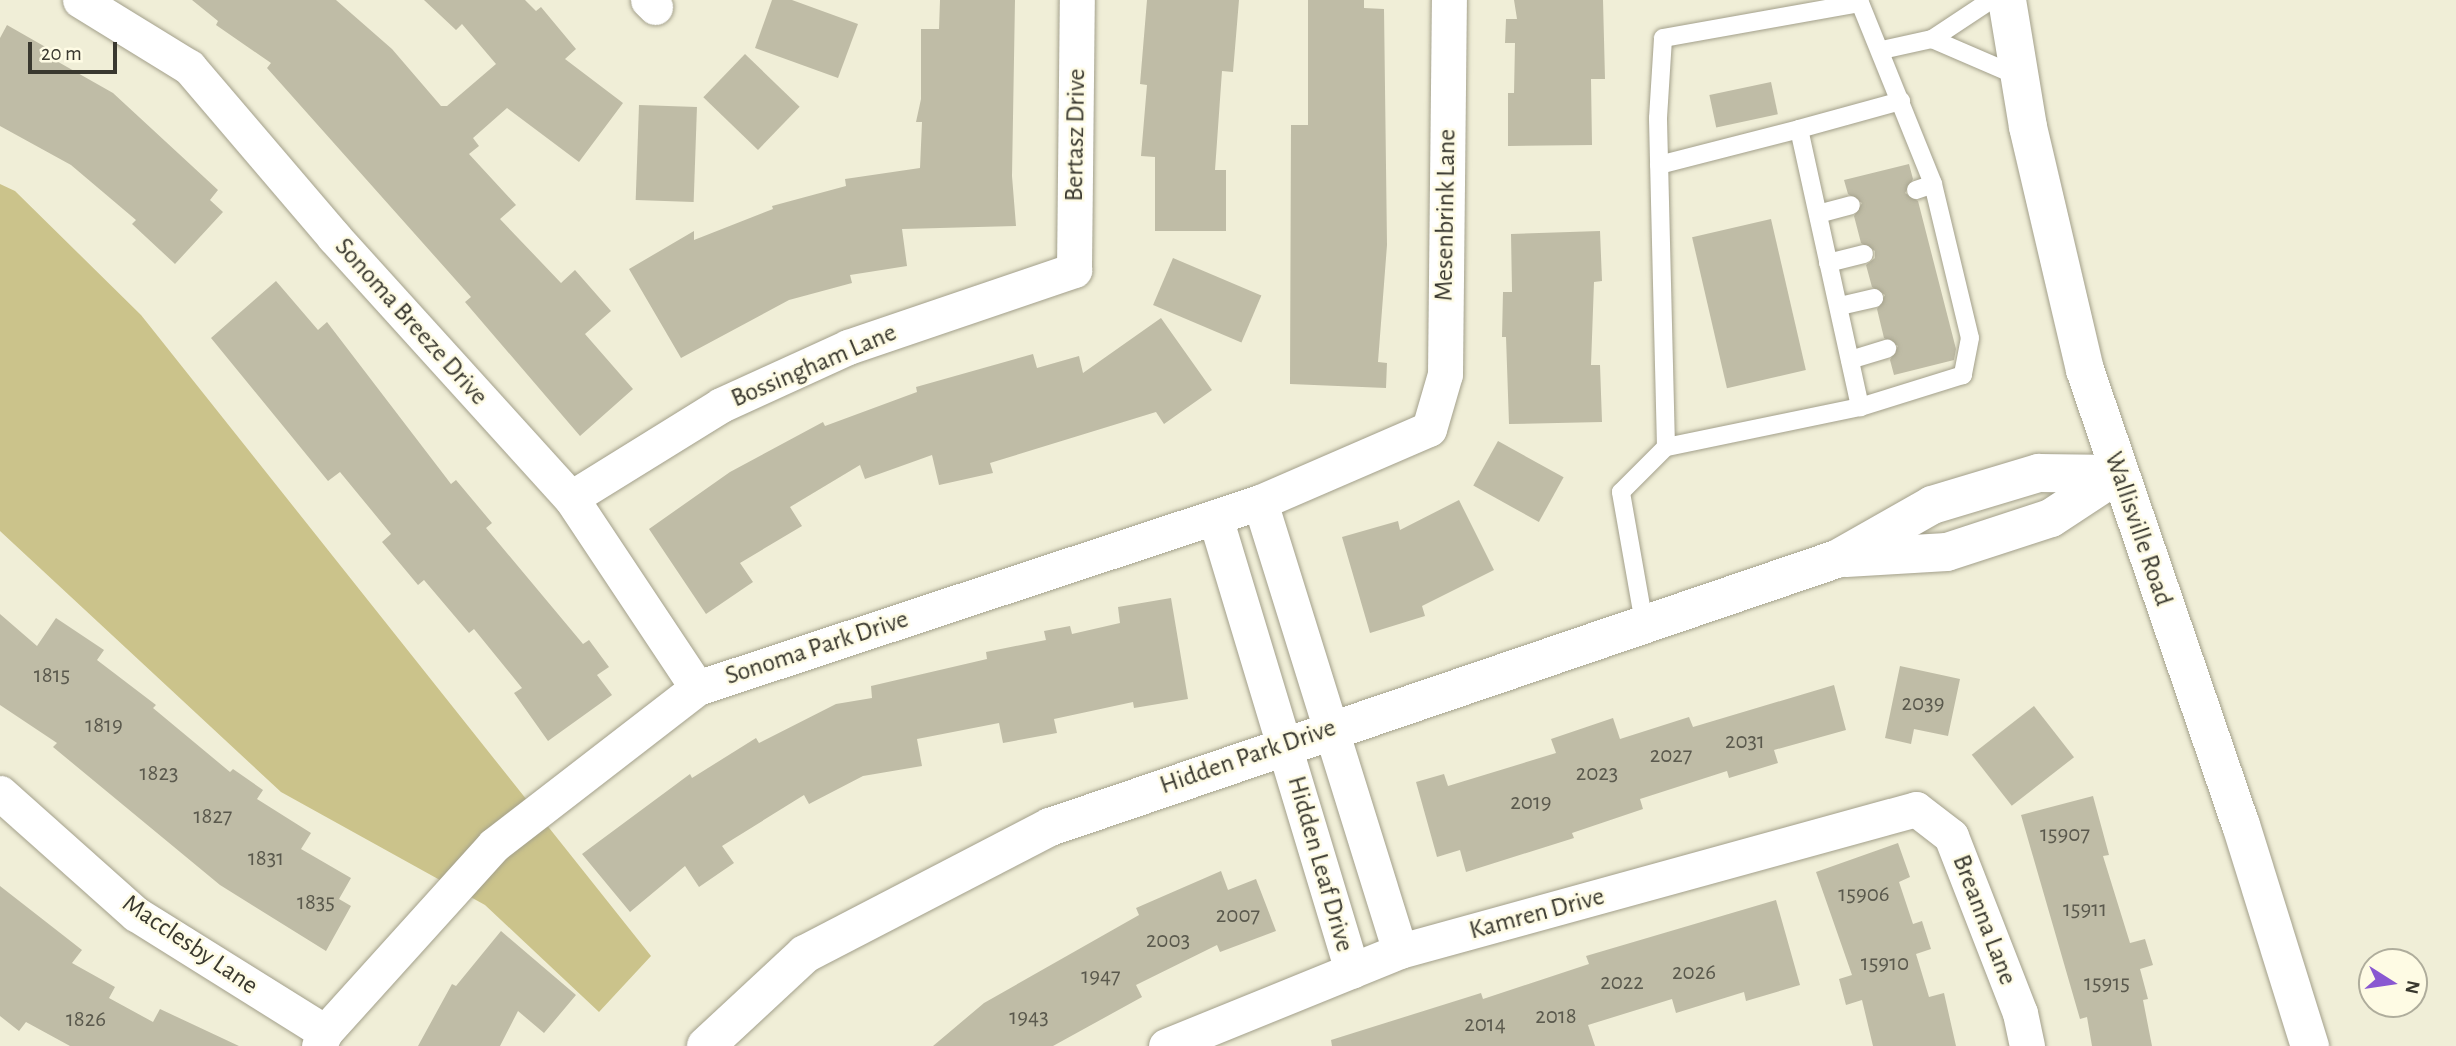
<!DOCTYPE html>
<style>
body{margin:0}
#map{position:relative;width:2456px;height:1046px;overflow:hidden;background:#f0eed7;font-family:"Alegreya Sans",sans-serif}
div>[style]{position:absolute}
.green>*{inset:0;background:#cbc38b}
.building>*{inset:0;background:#bfbca6;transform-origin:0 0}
.roads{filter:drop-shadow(0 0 2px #a3a08b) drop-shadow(0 0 2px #a3a08b)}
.lane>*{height:18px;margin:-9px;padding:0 9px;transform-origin:9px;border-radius:9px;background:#fff}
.street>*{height:35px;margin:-17.5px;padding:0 17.5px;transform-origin:17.5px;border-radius:17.5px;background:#fff}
.secondary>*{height:38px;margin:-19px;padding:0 19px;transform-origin:19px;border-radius:19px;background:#fff}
span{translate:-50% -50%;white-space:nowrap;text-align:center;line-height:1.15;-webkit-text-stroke:5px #fefbe4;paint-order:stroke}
.number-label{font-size:23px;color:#5a594d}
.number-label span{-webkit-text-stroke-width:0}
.street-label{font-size:26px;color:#39382f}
.north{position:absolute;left:2358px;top:948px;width:70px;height:70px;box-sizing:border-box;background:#fefbe4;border:2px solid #afad9c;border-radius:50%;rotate:102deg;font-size:19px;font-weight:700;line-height:28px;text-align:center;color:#39382f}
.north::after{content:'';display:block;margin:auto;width:24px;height:32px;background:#8958d1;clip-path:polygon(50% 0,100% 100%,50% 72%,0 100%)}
.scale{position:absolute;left:28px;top:42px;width:89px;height:32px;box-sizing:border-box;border:4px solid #39382f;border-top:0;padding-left:9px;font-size:21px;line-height:24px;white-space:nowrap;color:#39382f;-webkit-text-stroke:5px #fefbe4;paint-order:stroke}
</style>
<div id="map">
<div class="green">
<div style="clip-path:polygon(0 184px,15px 191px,141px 315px,651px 956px,599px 1012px,485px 905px,281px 792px,0 531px)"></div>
</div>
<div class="building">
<div style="clip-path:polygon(192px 0,336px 0,392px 49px,441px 106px,447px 106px,496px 64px,462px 24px,456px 30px,424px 0,525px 0,536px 11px,541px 7px,576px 49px,565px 59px,623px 103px,579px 162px,507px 108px,473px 138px,479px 146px,469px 154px,516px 205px,500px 219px,561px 283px,575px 270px,611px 311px,585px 334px,633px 389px,580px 436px,465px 302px,471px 297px,267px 68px,271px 63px,216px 25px,218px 21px)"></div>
<div style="clip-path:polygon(772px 0,792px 0,858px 24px,838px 78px,755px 48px)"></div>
<div style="clip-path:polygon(940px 0,1015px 0,1012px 176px,1016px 226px,902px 229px,907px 266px,850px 275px,852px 283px,789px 300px,681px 358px,629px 269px,694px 231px,694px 240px,773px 209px,772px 206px,846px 186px,845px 179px,920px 168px,922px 122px,916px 122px,921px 99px,921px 29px,939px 29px)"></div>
<div style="clip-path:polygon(1147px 0,1239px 0,1233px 72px,1222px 71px,1215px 170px,1226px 170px,1226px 231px,1155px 231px,1155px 157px,1141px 156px,1147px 85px,1140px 84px)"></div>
<div style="clip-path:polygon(1308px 0,1364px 0,1364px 8px,1384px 9px,1387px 245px,1378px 362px,1387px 363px,1386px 388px,1290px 384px,1291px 125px,1308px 125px)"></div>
<div style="clip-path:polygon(1514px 0,1603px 0,1605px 79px,1591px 79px,1592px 145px,1508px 146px,1508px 93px,1514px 93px,1515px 43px,1505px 43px,1506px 19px,1517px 19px)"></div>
<div style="clip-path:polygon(7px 25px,56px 53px,53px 59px,113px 93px,218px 190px,210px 200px,223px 212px,175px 264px,132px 224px,136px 220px,71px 165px,0 126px,0 38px)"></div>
<div style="left:745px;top:54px;width:76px;height:60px;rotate:44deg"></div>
<div style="left:1771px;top:82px;width:33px;height:63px;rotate:78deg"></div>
<div style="left:639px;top:105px;width:58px;height:95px;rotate:2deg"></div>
<div style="clip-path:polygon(1909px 164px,1913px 179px,1905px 193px,1918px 201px,1956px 349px,1954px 360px,1894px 375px,1890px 360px,1898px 346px,1884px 338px,1877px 309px,1885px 295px,1872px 287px,1866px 265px,1875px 258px,1875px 251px,1861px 243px,1854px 216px,1862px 203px,1848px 194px,1844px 180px)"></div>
<div style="left:1771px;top:219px;width:155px;height:81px;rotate:77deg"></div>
<div style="clip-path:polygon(1600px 231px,1602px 281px,1594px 282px,1591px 365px,1600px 365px,1602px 422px,1509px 424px,1506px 337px,1502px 337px,1503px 292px,1512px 292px,1511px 234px)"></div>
<div style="left:1173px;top:258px;width:96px;height:51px;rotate:23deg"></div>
<div style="clip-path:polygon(276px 281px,318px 330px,327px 322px,451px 484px,456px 480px,492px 523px,486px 528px,583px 644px,589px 640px,609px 667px,597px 675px,612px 695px,548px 741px,514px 693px,522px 688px,474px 629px,469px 633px,424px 580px,418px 585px,382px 542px,391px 534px,340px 472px,328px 481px,211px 338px)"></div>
<div style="clip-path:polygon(1161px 318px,1212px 390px,1164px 424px,1156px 412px,990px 463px,993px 473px,939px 485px,932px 455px,865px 479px,860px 465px,790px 507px,802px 526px,740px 563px,753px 582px,706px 614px,649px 529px,730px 472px,823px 422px,825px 426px,917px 392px,916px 387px,1033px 354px,1037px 368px,1079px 356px,1083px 373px)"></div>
<div style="left:1498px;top:441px;width:75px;height:51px;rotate:29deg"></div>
<div style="clip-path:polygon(1459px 500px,1494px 570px,1422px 606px,1425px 616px,1370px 633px,1342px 537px,1398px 521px,1400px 530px)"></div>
<div style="clip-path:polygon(1171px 598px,1188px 699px,1134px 708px,1133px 702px,1054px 719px,1057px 733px,1003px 743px,999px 723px,917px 739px,922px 766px,863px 776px,809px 804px,804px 795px,722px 846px,734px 863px,699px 887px,685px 866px,630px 912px,582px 854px,690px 774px,692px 778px,756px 738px,759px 743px,836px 704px,872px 698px,871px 686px,987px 659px,986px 652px,1046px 640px,1044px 631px,1070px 626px,1072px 634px,1120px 623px,1118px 607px)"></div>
<div style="clip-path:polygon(0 614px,37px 646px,56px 618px,104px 650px,97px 660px,156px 705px,153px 708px,230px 772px,233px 769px,263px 790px,257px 799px,311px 833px,301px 849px,351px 878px,339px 899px,351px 906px,326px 951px,220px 885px,53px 747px,57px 743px,0 705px)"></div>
<div style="clip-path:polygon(1900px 666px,1960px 679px,1948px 736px,1914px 729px,1911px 744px,1885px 738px)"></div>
<div style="clip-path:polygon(1834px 685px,1846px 730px,1774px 750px,1778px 763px,1729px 778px,1727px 771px,1640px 799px,1643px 809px,1572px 833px,1574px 838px,1466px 872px,1460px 850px,1437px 857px,1416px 782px,1444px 774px,1448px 786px,1556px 753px,1551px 739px,1613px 718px,1620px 739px,1689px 717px,1693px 727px)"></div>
<div style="left:2034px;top:706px;width:65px;height:79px;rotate:52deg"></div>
<div style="clip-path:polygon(2093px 796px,2109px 855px,2103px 856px,2130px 943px,2145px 939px,2153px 965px,2140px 969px,2148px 999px,2143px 1000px,2152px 1046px,2092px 1046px,2087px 1017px,2080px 1019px,2021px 815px)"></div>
<div style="clip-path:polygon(1898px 843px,1910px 877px,1899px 882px,1913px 924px,1922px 921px,1931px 949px,1916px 954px,1929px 997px,1944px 993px,1956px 1046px,1873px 1046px,1862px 1000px,1846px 1005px,1839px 979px,1852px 975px,1816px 872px)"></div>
<div style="clip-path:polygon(1221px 871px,1228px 890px,1256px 879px,1276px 931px,1220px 952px,1217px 945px,1136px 985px,1142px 997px,1053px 1046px,933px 1046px,984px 1003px,1139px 915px,1136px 908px)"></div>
<div style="clip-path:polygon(0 886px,82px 950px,72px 963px,115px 987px,109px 998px,153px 1022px,160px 1009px,239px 1046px,70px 1046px,26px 1022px,19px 1031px,0 1016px)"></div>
<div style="clip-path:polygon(1776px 900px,1800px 985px,1746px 1001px,1744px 992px,1676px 1013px,1672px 999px,1588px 1025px,1595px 1046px,1332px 1046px,1331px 1040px,1481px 993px,1483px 999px,1589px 964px,1586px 956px)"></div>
<div style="clip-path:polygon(501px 931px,576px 995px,544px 1033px,518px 1011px,500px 1046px,418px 1046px,452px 984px,456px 986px)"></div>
</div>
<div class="roads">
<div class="lane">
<div style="left:1991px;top:0;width:71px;rotate:146.5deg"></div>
<div style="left:1932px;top:39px;width:94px;rotate:23.3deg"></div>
<div style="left:1882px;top:50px;width:51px;rotate:-12.4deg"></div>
<div style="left:1799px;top:129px;width:106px;rotate:-15.4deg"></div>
<div style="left:1659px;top:165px;width:145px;rotate:-14.4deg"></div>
<div style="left:1799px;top:129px;width:285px;rotate:77.6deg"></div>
<div style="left:1916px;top:190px;width:18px;rotate:-19deg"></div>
<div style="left:1818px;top:214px;width:34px;rotate:-15deg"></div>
<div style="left:1828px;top:263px;width:37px;rotate:-14deg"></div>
<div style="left:1840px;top:306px;width:35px;rotate:-13deg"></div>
<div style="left:1850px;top:360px;width:39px;rotate:-17deg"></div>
<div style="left:1644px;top:623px;width:133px;rotate:-100deg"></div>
<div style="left:1621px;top:492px;width:64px;rotate:-45deg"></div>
<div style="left:1666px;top:447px;width:329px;rotate:-91.4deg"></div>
<div style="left:1658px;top:118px;width:80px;rotate:-86.4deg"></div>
<div style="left:1663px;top:38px;width:200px;rotate:-10.1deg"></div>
<div style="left:1860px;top:3px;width:195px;rotate:68deg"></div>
<div style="left:1933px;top:184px;width:158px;rotate:76.5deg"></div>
<div style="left:1970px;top:338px;width:38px;rotate:101deg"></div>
<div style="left:1963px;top:375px;width:108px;rotate:162.7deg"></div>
<div style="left:1860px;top:407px;width:198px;rotate:168.3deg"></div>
</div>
<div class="street">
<div style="left:80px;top:0;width:128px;rotate:31.6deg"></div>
<div style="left:189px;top:67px;width:223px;rotate:49.5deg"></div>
<div style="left:334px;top:237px;width:353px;rotate:47.8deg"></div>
<div style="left:571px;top:498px;width:228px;rotate:56.4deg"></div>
<div style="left:648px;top:0;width:10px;rotate:45deg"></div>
<div style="left:571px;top:498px;width:176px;rotate:-31.8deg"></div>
<div style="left:721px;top:405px;width:140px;rotate:-24.5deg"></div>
<div style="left:848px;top:347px;width:239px;rotate:-18.8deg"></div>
<div style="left:1074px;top:270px;width:270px;rotate:-89.4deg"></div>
<div style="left:1260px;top:502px;width:470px;rotate:72.7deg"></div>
<div style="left:1215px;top:517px;width:474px;rotate:73.2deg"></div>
<div style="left:0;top:793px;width:182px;rotate:41.7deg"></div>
<div style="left:136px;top:914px;width:223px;rotate:32deg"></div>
<div style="left:319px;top:1046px;width:15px;rotate:-67deg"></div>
<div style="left:325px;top:1032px;width:252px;rotate:-47.9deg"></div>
<div style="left:494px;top:845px;width:257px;rotate:-37.7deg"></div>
<div style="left:697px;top:688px;width:593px;rotate:-18.28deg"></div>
<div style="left:1260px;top:502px;width:184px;rotate:-23.4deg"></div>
<div style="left:1429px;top:429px;width:57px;rotate:-73.8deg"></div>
<div style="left:1445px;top:374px;width:374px;rotate:-89.4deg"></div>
<div style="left:1166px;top:1046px;width:253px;rotate:-22.1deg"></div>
<div style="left:1400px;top:951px;width:535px;rotate:-15.39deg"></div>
<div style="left:1916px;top:809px;width:44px;rotate:37.6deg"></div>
<div style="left:1951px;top:836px;width:190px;rotate:68.7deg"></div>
<div style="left:2020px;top:1013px;width:34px;rotate:78deg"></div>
</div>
<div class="secondary">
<div style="left:2007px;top:0;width:129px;rotate:80.6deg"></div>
<div style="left:2028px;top:127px;width:250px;rotate:76.8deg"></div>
<div style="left:2085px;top:370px;width:481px;rotate:71.1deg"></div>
<div style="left:2241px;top:825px;width:232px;rotate:72.7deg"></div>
<div style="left:1846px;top:558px;width:101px;rotate:-3.4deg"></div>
<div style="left:1947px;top:552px;width:109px;rotate:-18.1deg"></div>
<div style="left:2051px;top:518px;width:80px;rotate:-33.3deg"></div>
<div style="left:706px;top:1046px;width:135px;rotate:-42.9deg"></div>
<div style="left:805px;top:954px;width:276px;rotate:-27.4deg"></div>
<div style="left:1050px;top:827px;width:831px;rotate:-18.81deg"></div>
<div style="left:1837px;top:559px;width:109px;rotate:-29.6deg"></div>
<div style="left:1932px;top:505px;width:112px;rotate:-16.7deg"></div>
<div style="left:2039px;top:473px;width:79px;rotate:0.7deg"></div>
</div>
</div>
<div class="number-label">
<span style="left:52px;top:676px">1815</span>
<span style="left:1923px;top:704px">2039</span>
<span style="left:104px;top:726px">1819</span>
<span style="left:1745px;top:742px">2031</span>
<span style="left:1671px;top:756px">2027</span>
<span style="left:159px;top:774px">1823</span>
<span style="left:1597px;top:774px">2023</span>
<span style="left:1531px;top:803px">2019</span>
<span style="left:213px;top:817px">1827</span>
<span style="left:2065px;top:835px">15907</span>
<span style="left:266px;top:859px">1831</span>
<span style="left:1864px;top:895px">15906</span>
<span style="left:316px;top:903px">1835</span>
<span style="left:2085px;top:910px">15911</span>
<span style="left:1238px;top:916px">2007</span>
<span style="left:1168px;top:941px">2003</span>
<span style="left:1885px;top:964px">15910</span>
<span style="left:1694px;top:973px">2026</span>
<span style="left:1101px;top:977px">1947</span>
<span style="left:1622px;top:983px">2022</span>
<span style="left:2107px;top:984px">15915</span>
<span style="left:1556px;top:1017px">2018</span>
<span style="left:1029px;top:1018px">1943</span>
<span style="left:86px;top:1020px">1826</span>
<span style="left:1485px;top:1025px">2014</span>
</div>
<div class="street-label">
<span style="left:1076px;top:135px;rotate:-89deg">Bertasz Drive</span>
<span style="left:1446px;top:215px;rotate:-89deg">Mesenbrink Lane</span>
<span style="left:411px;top:322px;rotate:48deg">Sonoma Breeze Drive</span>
<span style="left:814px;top:366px;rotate:-23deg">Bossingham Lane</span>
<span style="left:2138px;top:529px;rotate:71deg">Wallisville Road</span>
<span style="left:817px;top:648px;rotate:-18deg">Sonoma Park Drive</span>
<span style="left:1248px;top:757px;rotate:-19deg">Hidden Park Drive</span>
<span style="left:1320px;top:864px;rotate:74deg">Hidden Leaf Drive</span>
<span style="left:1537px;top:914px;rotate:-15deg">Kamren Drive</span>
<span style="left:1984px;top:920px;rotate:69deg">Breanna Lane</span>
<span style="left:190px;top:945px;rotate:34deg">Macclesby Lane</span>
</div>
<div class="north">N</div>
<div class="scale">20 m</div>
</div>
